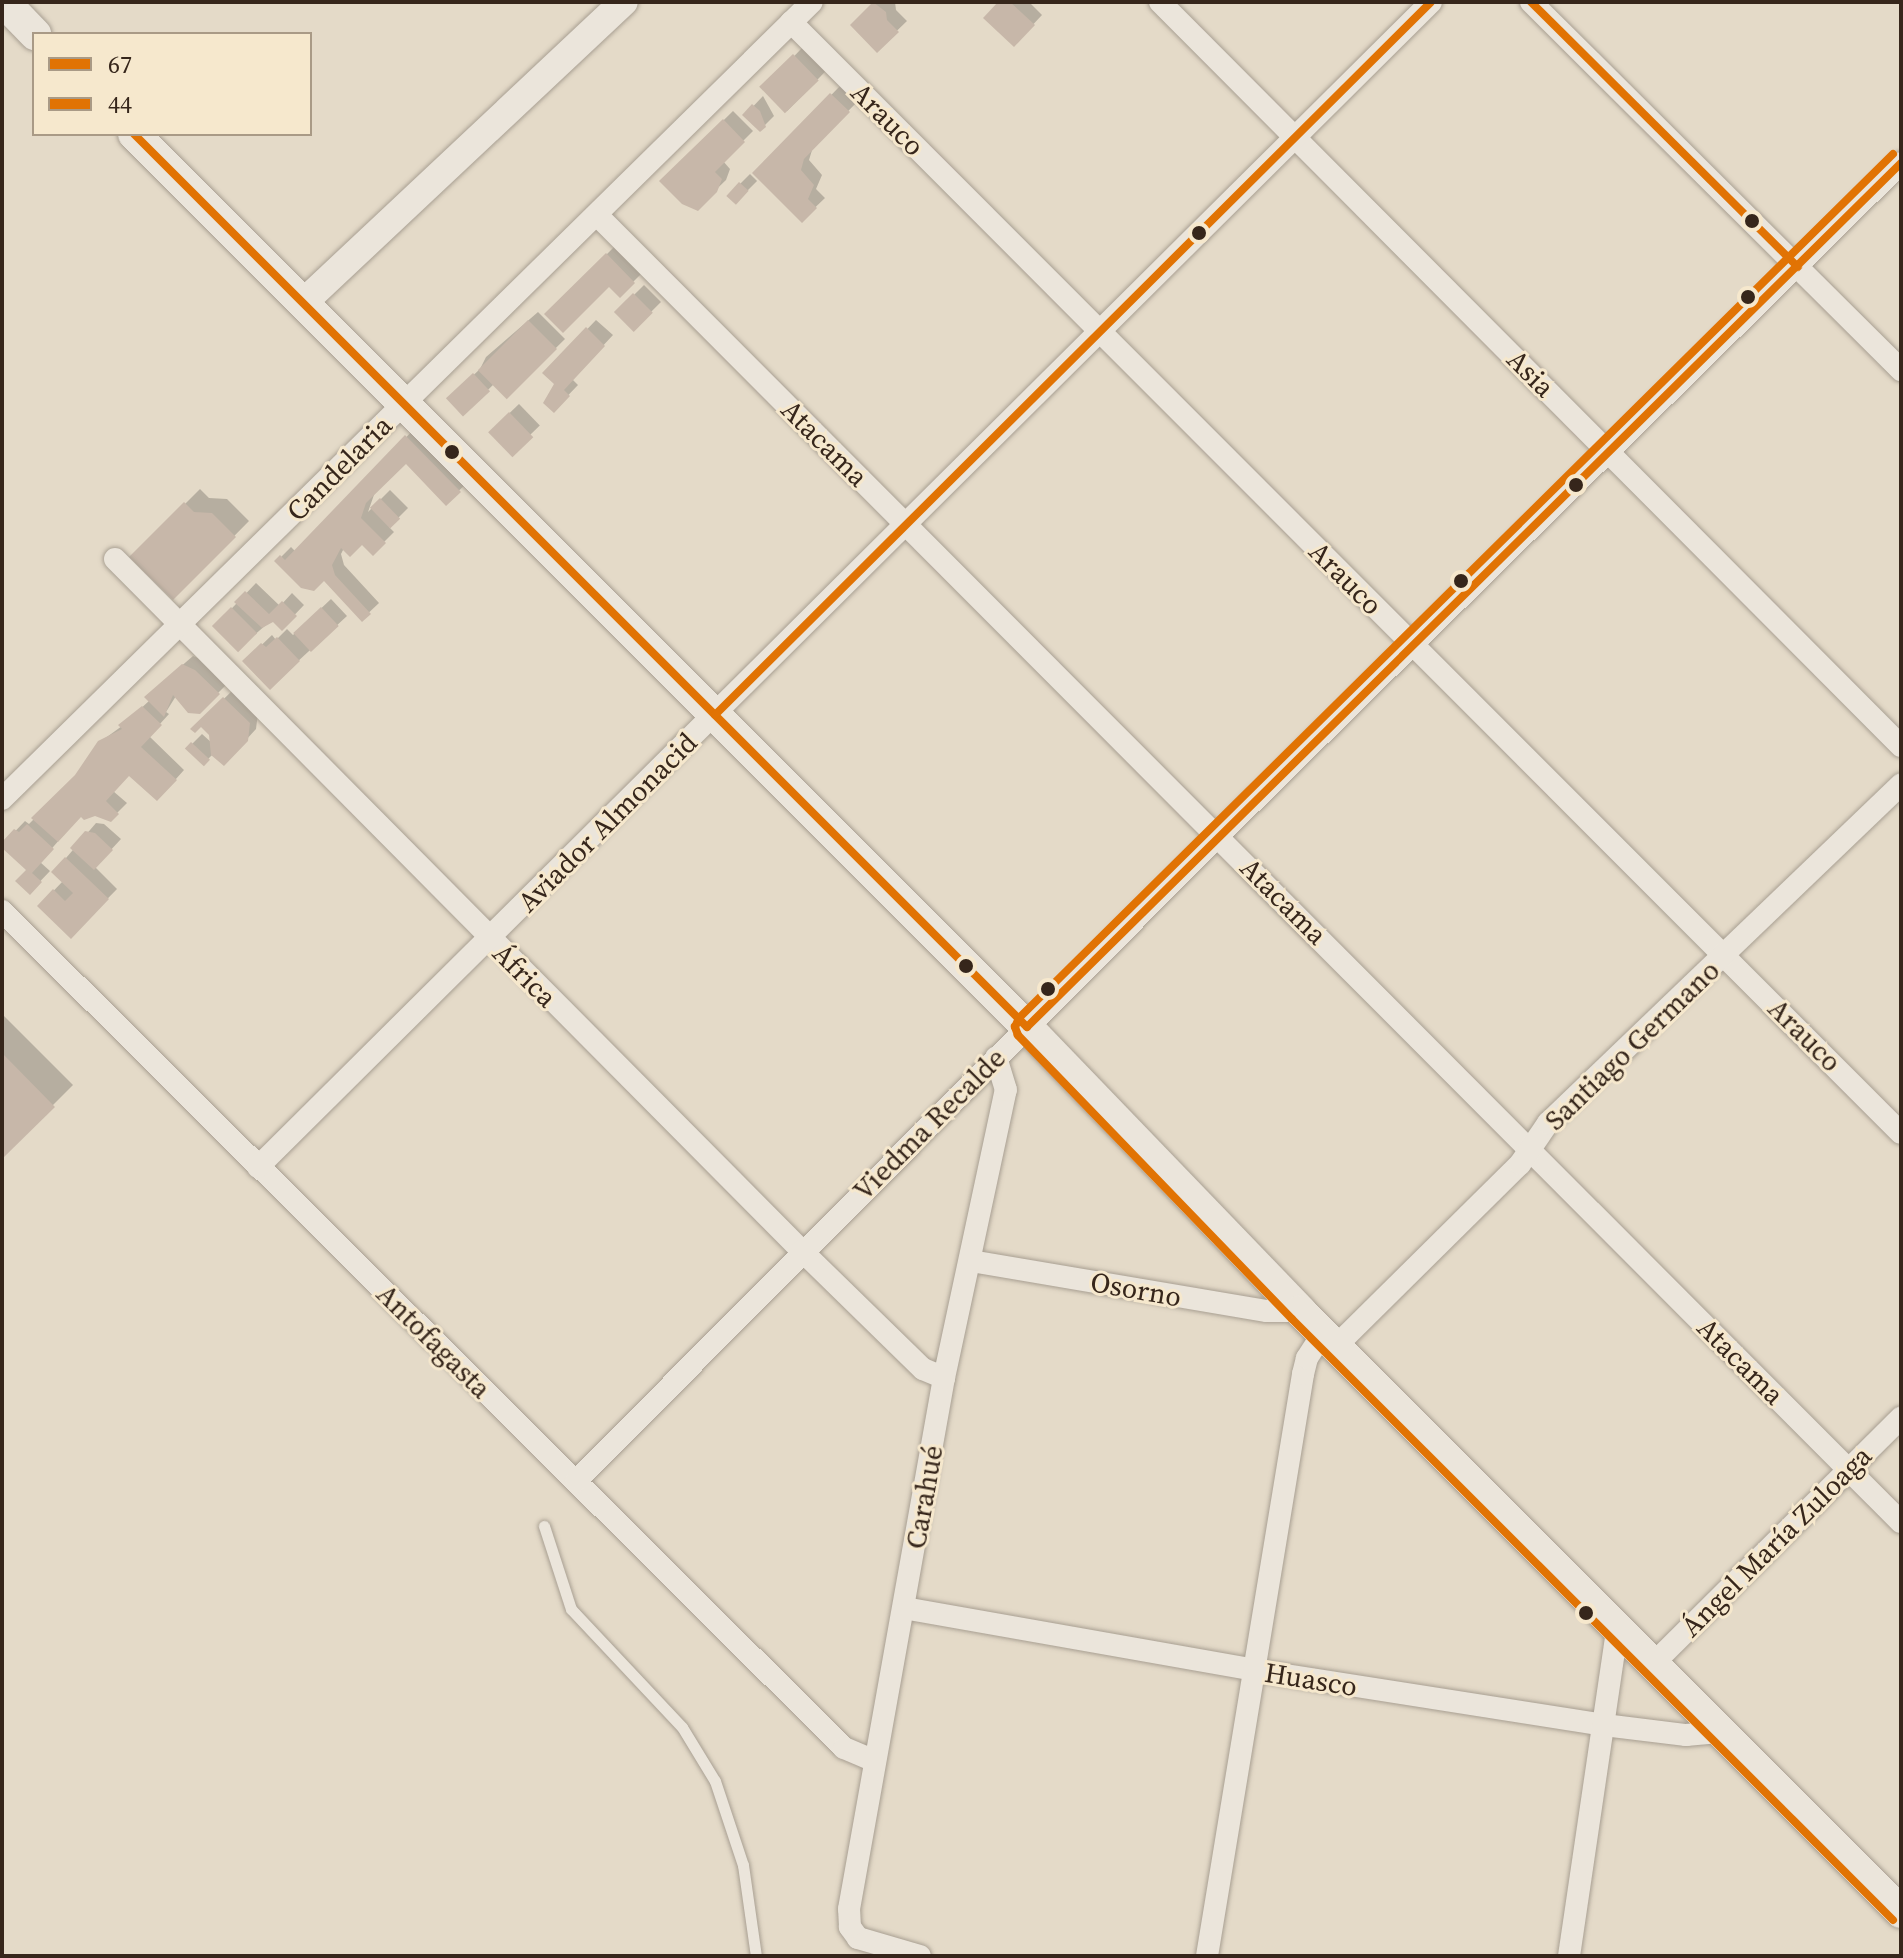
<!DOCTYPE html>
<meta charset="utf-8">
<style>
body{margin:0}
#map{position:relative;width:1903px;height:1958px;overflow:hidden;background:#e4dac8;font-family:"Source Serif 4",serif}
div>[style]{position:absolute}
.shadow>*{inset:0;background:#0003;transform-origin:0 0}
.building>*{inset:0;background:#c7b7a9;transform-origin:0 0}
.roads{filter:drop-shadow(0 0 2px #a89f92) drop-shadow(0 0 2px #a89f92)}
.service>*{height:11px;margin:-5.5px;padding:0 5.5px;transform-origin:5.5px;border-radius:5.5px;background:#ebe5db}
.minor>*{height:22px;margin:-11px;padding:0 11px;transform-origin:11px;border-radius:11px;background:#ebe5db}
.tertiary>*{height:28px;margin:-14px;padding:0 14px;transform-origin:14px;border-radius:14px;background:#ebe5db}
.secondary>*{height:32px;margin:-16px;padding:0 16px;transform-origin:16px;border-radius:16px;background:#ebe5db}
.bus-1>*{height:8px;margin:-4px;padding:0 4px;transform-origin:4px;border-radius:4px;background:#e17304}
.bus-2>*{height:8px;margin:-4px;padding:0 4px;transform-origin:4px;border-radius:4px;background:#e17304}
.dots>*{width:22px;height:22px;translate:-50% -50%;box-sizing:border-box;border:4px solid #f6e8cd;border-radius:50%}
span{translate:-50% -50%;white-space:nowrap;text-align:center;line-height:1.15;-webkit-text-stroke:6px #f6e8cd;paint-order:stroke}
.street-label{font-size:28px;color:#36261b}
.frame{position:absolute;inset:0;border:4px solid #36261b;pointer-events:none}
.legend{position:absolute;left:32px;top:32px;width:280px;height:104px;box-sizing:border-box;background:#f6e8cd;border:2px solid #a99a86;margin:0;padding:10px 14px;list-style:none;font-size:24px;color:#36261b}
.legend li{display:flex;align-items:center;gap:16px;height:40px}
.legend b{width:40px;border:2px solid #a99a86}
</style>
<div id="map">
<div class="shadow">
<div style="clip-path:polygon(876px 2px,895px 2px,896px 10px,907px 21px,877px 50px,853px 25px)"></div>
<div style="clip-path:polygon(1001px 2px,1029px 2px,1042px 15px,1014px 45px)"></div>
<div style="left:803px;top:47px;width:33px;height:57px;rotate:44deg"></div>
<div style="clip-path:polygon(841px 85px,858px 101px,813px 147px,809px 160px,822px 175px,816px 189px,825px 198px,802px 220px,755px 173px)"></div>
<div style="clip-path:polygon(763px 96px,774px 116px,760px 130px,745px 115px)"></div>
<div style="clip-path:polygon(733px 111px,753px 131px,723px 161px,730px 169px,726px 180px,697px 208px,662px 181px)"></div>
<div style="left:750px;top:174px;width:10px;height:30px;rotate:45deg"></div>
<div style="clip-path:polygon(616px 245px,643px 272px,620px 295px,609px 284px,547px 314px)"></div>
<div style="left:644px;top:285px;width:24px;height:38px;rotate:45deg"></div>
<div style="clip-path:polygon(538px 312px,565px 339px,507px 396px,494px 384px,463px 414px,448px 399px,480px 369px,486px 357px)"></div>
<div style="clip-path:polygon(596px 320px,613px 335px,572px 379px,578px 385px,554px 410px,556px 384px,545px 373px)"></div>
<div style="left:519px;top:404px;width:30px;height:40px;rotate:46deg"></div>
<div style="clip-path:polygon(416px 427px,469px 481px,446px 503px,406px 462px,375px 492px,368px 512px,390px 490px,408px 508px,389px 527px,394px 532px,373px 553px,362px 542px,344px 548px,341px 554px,344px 565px,379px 603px,362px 619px,324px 578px,277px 561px,291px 547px,296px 552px)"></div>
<div style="clip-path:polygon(200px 489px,209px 498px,227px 499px,249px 521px,173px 598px,132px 557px)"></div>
<div style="clip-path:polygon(256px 583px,280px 606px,292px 593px,304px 605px,282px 628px,273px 619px,238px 649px,215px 626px)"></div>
<div style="clip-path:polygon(331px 599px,347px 616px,270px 687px,245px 661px,272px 635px,276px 640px,287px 629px,293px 635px)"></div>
<div style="clip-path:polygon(193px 656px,205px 661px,228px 683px,199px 712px,176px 696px,166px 712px,169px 714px,149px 736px,184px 770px,167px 789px,129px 773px,113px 791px,127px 803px,111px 819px,95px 814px,81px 815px,40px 862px,50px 871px,30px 892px,29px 870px,2px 845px,25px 821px,29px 824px,77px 776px,100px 742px,122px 726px,150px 700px,156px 688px)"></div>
<div style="clip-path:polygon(234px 689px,258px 713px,256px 729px,224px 764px,213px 754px,203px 764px,187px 749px,202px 734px,212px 743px,211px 734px,201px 724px,193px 729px)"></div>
<div style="clip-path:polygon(96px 823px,104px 824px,121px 839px,95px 867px,117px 889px,71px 936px,39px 906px,63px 881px,54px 872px)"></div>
<div style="clip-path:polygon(2px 1014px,73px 1085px,2px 1156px)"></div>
</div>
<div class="building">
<div style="clip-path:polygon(873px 2px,886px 12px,887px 20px,899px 32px,877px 53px,850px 25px)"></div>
<div style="clip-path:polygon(998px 2px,1010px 2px,1035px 25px,1014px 47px,983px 18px)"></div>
<div style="left:793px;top:54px;width:37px;height:47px;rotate:46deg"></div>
<div style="clip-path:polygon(830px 93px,850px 112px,804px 159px,801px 170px,814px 185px,808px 199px,817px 208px,802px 223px,752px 173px)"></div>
<div style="clip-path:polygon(752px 104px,760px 111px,766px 127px,760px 132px,742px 115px)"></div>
<div style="clip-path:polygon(723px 119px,745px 142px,715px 172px,722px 179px,717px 192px,698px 211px,682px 204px,659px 181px)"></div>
<div style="left:739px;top:182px;width:13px;height:19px;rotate:42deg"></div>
<div style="clip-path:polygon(606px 253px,635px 283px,620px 298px,609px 287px,563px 333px,544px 314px)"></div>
<div style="left:633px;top:293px;width:28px;height:27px;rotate:45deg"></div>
<div style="left:528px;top:320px;width:41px;height:71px;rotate:45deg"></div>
<div style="clip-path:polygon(586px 327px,605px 346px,564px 390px,570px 396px,554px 413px,543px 403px,554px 384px,542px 373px)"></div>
<div style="left:473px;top:373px;width:25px;height:37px;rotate:47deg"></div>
<div style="left:509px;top:412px;width:35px;height:29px;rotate:46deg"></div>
<div style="clip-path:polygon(405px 435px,461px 492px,446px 506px,406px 464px,366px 503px,361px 518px,386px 543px,373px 556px,362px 545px,350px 557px,341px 548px,332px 565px,335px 575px,371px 614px,362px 622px,324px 581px,314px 591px,301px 588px,274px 561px,280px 555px,285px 560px)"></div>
<div style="left:380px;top:498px;width:29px;height:14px;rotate:46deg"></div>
<div style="clip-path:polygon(184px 502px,194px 512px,212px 513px,236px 537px,173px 600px,129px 557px)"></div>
<div style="clip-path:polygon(245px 591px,269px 614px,282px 601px,297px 616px,282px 631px,273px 622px,262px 628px,234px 602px)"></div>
<div style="left:231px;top:607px;width:37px;height:27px;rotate:45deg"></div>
<div style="left:321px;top:607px;width:26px;height:38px;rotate:47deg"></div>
<div style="clip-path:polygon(277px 637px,300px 661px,270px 690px,242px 661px,261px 643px,266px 647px)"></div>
<div style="clip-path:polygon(182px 664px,195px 670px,220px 694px,200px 714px,188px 713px,173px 695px,164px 717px,144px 697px)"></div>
<div style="clip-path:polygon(223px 697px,250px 723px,248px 741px,224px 766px,211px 755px,209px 735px,201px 727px,195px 733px,190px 729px)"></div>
<div style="clip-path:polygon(142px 706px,162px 725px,141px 747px,177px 780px,157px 801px,129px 776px,106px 801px,119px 814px,111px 822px,95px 816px,84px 820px,81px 817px,58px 842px,31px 818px,75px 775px,98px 741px,122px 729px,118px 725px)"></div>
<div style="left:191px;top:742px;width:26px;height:9px;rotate:43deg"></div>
<div style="clip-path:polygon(27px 824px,54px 849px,32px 873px,42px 882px,30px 895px,15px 881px,26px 870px,2px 848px,2px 842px,14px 829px,19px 832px)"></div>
<div style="clip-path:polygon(85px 831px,95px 833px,113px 850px,94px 870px,70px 848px)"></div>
<div style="clip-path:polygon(65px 857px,109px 899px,71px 939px,37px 906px,53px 889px,65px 901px,73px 893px,51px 872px)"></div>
<div style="clip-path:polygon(2px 1053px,55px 1107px,2px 1159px)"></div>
</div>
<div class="roads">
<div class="service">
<div style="left:544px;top:1526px;width:87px;rotate:72deg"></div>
<div style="left:571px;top:1609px;width:162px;rotate:46.8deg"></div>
<div style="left:682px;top:1727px;width:63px;rotate:58.6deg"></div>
<div style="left:715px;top:1781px;width:89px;rotate:71.6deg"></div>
<div style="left:743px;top:1865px;width:92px;rotate:81.9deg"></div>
</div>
<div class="minor">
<div style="left:1160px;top:2px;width:1050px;rotate:45.12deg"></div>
<div style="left:1531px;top:2px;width:522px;rotate:44.84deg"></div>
<div style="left:791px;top:22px;width:1570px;rotate:45.03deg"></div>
<div style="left:597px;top:215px;width:1846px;rotate:45.07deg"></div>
<div style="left:115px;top:559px;width:975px;rotate:45.21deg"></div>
<div style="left:802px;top:1251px;width:169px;rotate:44.3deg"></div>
<div style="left:923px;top:1369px;width:23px;rotate:23deg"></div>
<div style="left:2px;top:799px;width:1136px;rotate:-44.54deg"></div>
<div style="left:2px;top:911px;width:1187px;rotate:44.83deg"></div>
<div style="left:844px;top:1748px;width:33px;rotate:23deg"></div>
<div style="left:258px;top:1167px;width:1653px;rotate:-44.8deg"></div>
<div style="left:971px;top:1261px;width:300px;rotate:9.6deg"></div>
<div style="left:1267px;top:1311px;width:33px"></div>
<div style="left:1337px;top:1345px;width:257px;rotate:-44.7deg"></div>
<div style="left:1520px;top:1164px;width:50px;rotate:-55.7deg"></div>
<div style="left:1548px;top:1123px;width:489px;rotate:-43.8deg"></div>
<div style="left:576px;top:1481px;width:911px;rotate:-45.13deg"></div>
<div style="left:1219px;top:835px;width:957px;rotate:-44.58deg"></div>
<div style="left:904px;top:1608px;width:355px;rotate:10deg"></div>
<div style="left:1254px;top:1670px;width:354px;rotate:8.9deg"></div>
<div style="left:1604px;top:1725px;width:83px;rotate:7deg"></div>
<div style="left:1686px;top:1735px;width:33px;rotate:-5deg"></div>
<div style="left:1652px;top:1665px;width:351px;rotate:-44.8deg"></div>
<div style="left:920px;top:1956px;width:65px;rotate:-163.8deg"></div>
<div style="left:858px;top:1938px;width:14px;rotate:-126deg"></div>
<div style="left:850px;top:1927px;width:18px;rotate:-93deg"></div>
<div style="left:849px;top:1909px;width:539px;rotate:-79.86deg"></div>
<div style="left:944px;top:1378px;width:295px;rotate:-77.9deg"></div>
<div style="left:1006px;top:1090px;width:34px;rotate:-107deg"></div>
<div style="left:1207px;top:1956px;width:590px;rotate:-80.63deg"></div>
<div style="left:1303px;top:1374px;width:16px;rotate:-76deg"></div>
<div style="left:1307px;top:1358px;width:31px;rotate:-57deg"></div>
<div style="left:1569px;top:1956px;width:330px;rotate:-81.6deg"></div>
</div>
<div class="tertiary">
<div style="left:303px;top:303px;width:440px;rotate:-43.2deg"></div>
</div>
<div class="secondary">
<div style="left:4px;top:2px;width:45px;rotate:45.9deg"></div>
<div style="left:134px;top:134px;width:1263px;rotate:45deg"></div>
<div style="left:1027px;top:1027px;width:394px;rotate:46.1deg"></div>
<div style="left:1300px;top:1311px;width:850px;rotate:45deg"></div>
</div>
</div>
<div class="bus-1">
<div style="left:1531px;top:2px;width:376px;rotate:44.8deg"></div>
<div style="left:134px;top:134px;width:1263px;rotate:45deg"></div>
<div style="left:715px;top:715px;width:1010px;rotate:-44.88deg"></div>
<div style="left:1027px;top:1027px;width:1229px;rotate:-44.67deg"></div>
</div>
<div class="bus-2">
<div style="left:1893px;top:1920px;width:850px;rotate:-135deg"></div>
<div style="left:1292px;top:1319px;width:395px;rotate:-134deg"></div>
<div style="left:1018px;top:1035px;width:9px;rotate:-111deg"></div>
<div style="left:1015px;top:1027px;width:10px;rotate:-66deg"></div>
<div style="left:1019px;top:1018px;width:1229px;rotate:-44.67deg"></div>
</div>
<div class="dots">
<div style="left:1752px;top:221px;background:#36261b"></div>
<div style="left:1199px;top:233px;background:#36261b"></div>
<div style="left:1748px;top:297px;background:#36261b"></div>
<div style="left:452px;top:452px;background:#36261b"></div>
<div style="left:1576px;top:485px;background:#36261b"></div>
<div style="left:1461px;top:581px;background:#36261b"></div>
<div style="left:966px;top:966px;background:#36261b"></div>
<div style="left:1048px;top:989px;background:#36261b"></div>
<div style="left:1586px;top:1613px;background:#36261b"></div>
</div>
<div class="street-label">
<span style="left:888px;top:119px;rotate:45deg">Arauco</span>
<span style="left:1531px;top:373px;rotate:45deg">Asia</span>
<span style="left:825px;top:443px;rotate:45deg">Atacama</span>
<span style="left:339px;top:468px;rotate:-45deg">Candelaria</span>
<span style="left:1346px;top:578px;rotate:45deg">Arauco</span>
<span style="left:607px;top:822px;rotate:-45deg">Aviador Almonacid</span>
<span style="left:1284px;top:901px;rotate:45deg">Atacama</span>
<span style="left:525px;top:975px;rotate:45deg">África</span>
<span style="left:1805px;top:1035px;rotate:45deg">Arauco</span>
<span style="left:1632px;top:1045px;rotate:-44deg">Santiago Germano</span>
<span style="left:929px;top:1124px;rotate:-45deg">Viedma Recalde</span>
<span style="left:1136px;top:1289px;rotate:10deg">Osorno</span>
<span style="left:434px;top:1341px;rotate:45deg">Antofagasta</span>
<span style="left:1741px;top:1361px;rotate:45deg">Atacama</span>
<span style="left:924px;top:1497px;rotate:-80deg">Carahué</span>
<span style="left:1776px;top:1541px;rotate:-45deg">Ángel María Zuloaga</span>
<span style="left:1311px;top:1679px;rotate:9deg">Huasco</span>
</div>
<div class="frame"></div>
<ul class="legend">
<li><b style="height:10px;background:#e17304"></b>67</li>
<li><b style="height:10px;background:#e17304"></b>44</li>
</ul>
</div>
